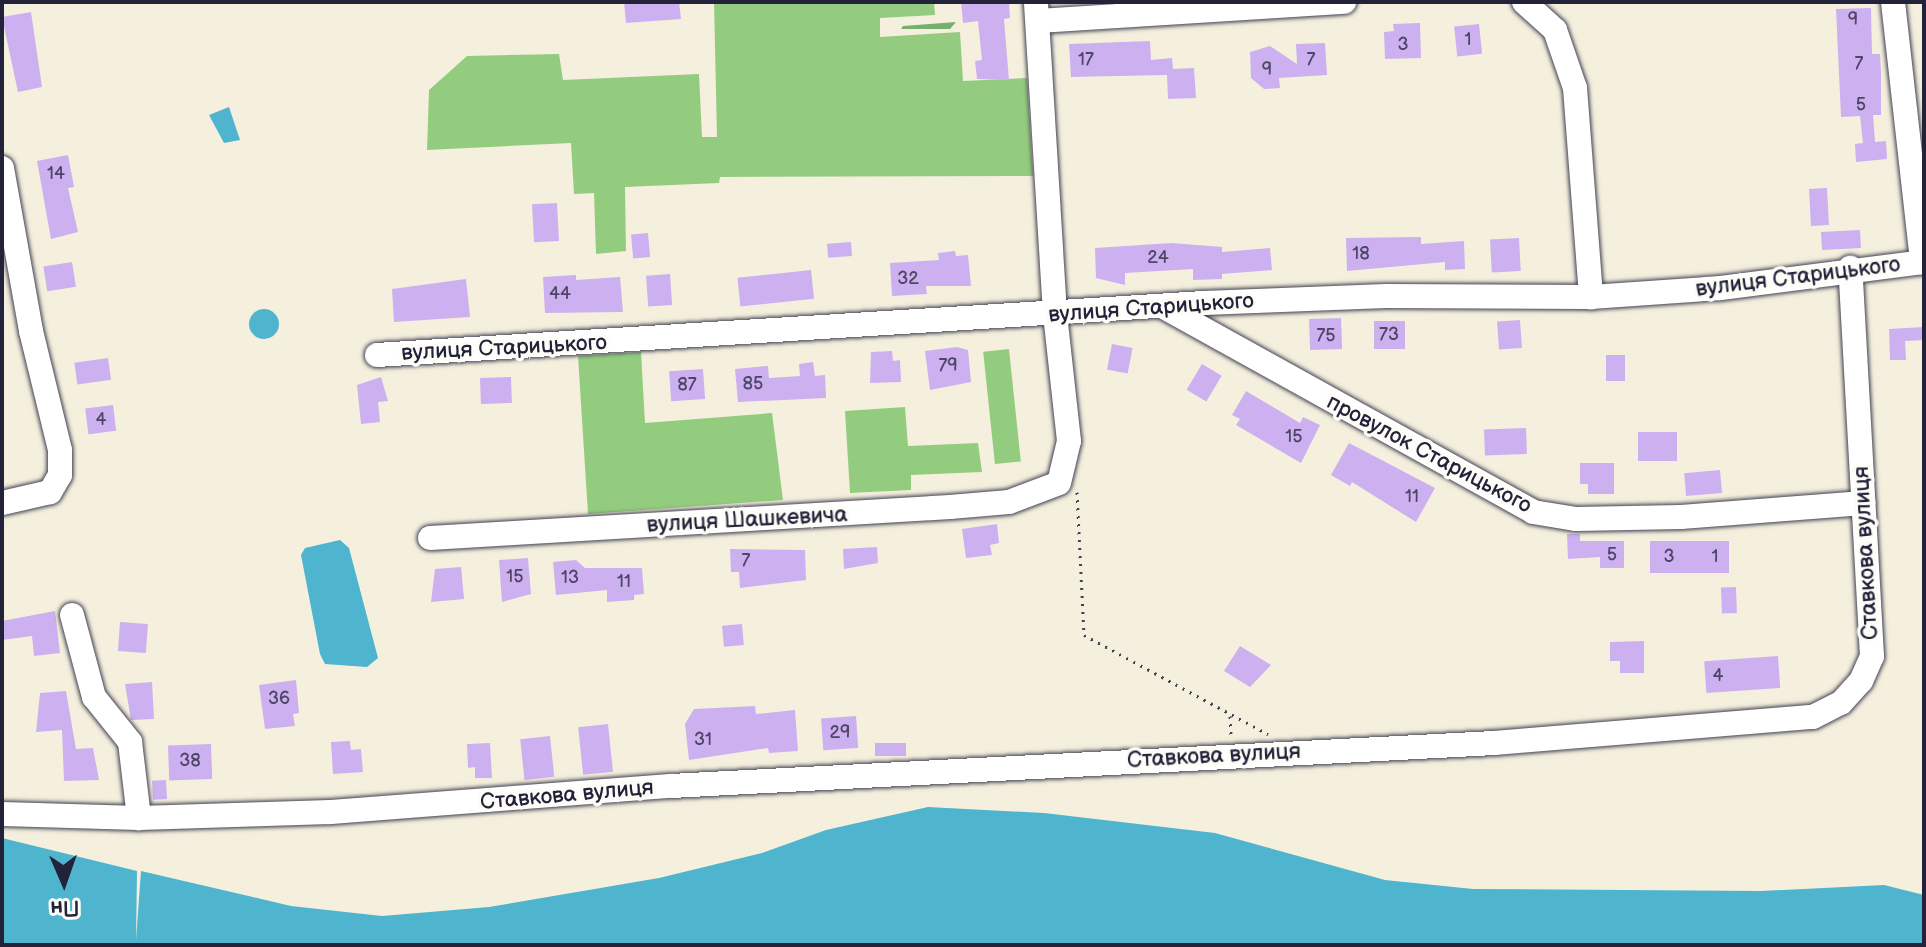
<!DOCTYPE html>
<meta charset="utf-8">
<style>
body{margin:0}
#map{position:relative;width:1926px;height:947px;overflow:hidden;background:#f5f0de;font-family:"Balsamiq Sans",sans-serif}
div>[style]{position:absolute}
.green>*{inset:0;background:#94cc7f;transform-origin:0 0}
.forest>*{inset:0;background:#77b06e}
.water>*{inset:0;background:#4fb4ce}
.round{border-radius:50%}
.building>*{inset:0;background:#cdb0ef;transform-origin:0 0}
.path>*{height:3px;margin-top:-1.5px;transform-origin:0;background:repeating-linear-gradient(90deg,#424153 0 2px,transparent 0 8px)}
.roads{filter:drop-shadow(0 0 2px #424153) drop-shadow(0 0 2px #424153)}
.minor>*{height:24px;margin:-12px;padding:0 12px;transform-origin:12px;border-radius:12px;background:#fff}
span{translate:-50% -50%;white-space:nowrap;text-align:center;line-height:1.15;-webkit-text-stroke:7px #fdfcf7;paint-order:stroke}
.number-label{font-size:18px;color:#4d4668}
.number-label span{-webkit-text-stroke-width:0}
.street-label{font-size:22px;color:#22223b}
.frame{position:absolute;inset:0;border:4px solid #22223b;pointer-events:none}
.north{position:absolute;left:24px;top:843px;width:80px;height:80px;-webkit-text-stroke:6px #fdfcf7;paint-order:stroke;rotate:178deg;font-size:22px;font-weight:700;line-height:32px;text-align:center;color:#22223b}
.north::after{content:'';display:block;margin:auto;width:28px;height:36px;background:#22223b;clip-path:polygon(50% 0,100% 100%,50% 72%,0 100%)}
</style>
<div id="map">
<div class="green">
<div style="clip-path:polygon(714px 2px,934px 2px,935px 15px,880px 18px,880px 37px,960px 32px,963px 81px,1027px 78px,1033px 176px,720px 177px,719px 183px,625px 187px,626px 251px,596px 254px,594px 193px,574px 194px,571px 143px,427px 150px,429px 90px,467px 56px,559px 54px,563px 80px,699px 74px,702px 137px,717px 137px)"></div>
<div style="left:1009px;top:349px;width:113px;height:26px;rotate:84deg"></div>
<div style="clip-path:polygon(641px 352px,645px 423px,772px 413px,783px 500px,588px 514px,578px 356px)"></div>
<div style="clip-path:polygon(905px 407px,908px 446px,978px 443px,982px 472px,911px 475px,911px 490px,850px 493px,845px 411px)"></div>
</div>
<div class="forest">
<div style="clip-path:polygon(956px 22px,950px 29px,901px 29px,903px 26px)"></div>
</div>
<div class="water">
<div style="clip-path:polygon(229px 107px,240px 140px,224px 143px,209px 115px)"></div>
<div class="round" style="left:249px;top:309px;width:30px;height:30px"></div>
<div style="clip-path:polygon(340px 540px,349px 548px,378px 658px,367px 667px,325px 664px,320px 654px,301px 555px,305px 548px)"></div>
<div style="clip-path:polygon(928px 807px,1044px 813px,1215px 833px,1385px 880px,1473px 889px,1761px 891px,1884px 885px,1924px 895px,1924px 945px,2px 945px,2px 838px,137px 871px,136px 940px,141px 871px,291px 906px,382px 916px,489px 907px,659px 878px,762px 853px,826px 830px)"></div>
</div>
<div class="building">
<div style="clip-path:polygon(624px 2px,679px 2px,681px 19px,626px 23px)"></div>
<div style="clip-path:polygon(961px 2px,1009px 4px,1010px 18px,1004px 19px,1009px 80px,977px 79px,975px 61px,982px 60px,978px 21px,963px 23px)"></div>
<div style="clip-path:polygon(1871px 8px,1872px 54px,1880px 54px,1881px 73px,1881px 115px,1873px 115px,1875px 142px,1886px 141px,1887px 159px,1856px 162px,1855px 144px,1863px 143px,1860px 116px,1841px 117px,1836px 9px)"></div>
<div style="clip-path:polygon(31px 12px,42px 87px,18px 92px,2px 17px)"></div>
<div style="clip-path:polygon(1420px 23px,1421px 58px,1385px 59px,1384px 32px,1394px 31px,1393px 24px)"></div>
<div style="left:1479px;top:24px;width:30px;height:25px;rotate:84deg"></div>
<div style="clip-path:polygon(1150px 41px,1151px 60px,1172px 58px,1173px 69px,1194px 68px,1196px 98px,1168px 99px,1167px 75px,1071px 77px,1069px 44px)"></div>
<div style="clip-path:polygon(1325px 43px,1327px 75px,1279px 78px,1280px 88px,1264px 89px,1251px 78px,1250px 52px,1270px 46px,1297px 64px,1296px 44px)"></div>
<div style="clip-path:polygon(68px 155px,74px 187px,68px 188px,78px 232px,51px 239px,37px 161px)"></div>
<div style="left:1827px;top:188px;width:37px;height:18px;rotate:87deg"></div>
<div style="left:557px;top:203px;width:38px;height:25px;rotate:87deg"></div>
<div style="left:1860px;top:230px;width:18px;height:39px;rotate:87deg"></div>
<div style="left:648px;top:233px;width:24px;height:17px;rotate:85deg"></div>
<div style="clip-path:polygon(1421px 237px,1421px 244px,1464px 241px,1465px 269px,1445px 270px,1445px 262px,1347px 271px,1346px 238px)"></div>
<div style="left:1519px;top:238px;width:33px;height:29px;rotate:87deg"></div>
<div style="left:851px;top:242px;width:14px;height:24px;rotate:86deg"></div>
<div style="clip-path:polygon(1172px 243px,1222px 247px,1222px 252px,1270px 248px,1272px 270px,1222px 274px,1222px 279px,1193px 280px,1193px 269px,1125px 273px,1125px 285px,1096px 278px,1095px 248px)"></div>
<div style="clip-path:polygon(955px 251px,956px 256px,968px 255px,971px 286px,926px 286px,927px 294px,892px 296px,890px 263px,939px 260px,938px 253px)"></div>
<div style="left:72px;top:262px;width:25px;height:29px;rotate:81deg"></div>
<div style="left:811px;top:270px;width:29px;height:74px;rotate:84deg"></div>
<div style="left:670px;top:274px;width:31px;height:24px;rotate:86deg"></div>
<div style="clip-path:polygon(576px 275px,576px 280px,620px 277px,623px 312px,545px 313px,543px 277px)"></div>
<div style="clip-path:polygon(466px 279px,470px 317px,394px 322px,392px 289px)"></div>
<div style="left:1341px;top:318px;width:31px;height:32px;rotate:88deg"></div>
<div style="left:1520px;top:320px;width:28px;height:23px;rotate:86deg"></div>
<div style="left:1374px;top:321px;width:31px;height:28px"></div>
<div style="clip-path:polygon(1924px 327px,1924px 340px,1905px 341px,1906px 360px,1890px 360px,1889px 329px)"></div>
<div style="left:1112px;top:344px;width:21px;height:26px;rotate:11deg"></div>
<div style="clip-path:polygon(957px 347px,968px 350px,971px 382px,930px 390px,925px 351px)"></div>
<div style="clip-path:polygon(892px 351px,893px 361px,900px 360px,901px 382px,870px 383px,871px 352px)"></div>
<div style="left:1606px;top:355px;width:19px;height:26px"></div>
<div style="left:108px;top:358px;width:22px;height:34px;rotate:82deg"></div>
<div style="clip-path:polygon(813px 362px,815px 376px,825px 375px,826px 398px,738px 402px,735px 369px,768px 366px,769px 378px,800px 376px,799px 364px)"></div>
<div style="left:1202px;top:364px;width:23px;height:30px;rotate:31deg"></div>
<div style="left:703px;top:369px;width:30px;height:34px;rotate:86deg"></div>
<div style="clip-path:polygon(381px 377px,388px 401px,378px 402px,380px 422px,361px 424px,357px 385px)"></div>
<div style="left:511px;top:377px;width:26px;height:31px;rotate:88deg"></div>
<div style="clip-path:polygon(1246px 391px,1300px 423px,1303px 417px,1320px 425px,1301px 463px,1236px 425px,1240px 419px,1232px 415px)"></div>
<div style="left:113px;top:405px;width:26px;height:28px;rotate:83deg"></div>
<div style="left:1526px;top:428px;width:26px;height:42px;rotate:88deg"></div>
<div style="left:1677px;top:432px;width:29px;height:39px;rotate:90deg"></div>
<div style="clip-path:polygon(1349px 443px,1435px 488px,1416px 522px,1352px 482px,1350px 486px,1331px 475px)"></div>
<div style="clip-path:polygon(1580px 463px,1614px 463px,1614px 494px,1588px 494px,1588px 484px,1580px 484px)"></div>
<div style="left:1720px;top:470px;width:23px;height:36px;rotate:85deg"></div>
<div style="clip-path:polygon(997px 524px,999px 543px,990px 545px,992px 555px,966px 558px,962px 529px)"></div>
<div style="clip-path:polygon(1567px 534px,1580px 534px,1580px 541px,1624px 541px,1624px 568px,1600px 568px,1600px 557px,1568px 559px)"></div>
<div style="left:1729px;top:541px;width:32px;height:79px;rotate:90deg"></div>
<div style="clip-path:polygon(877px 547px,878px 563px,844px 569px,843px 549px)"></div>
<div style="clip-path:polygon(730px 549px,805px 550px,806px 580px,740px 588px,739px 572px,731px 572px)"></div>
<div style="clip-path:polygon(528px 558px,531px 594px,502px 602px,499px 560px)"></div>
<div style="clip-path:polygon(576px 560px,585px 568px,642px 568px,644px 594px,634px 595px,634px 600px,607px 602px,607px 590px,556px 595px,553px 562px)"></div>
<div style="clip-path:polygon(461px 567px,464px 599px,431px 602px,435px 569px)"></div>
<div style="left:1736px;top:587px;width:26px;height:15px;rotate:88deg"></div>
<div style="clip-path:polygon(55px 611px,60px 653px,34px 656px,32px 636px,2px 640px,2px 621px)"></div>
<div style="left:120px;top:622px;width:28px;height:29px;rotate:4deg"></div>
<div style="left:742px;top:624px;width:21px;height:20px;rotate:85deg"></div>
<div style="clip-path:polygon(1644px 641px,1644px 673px,1620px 673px,1620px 661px,1610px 661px,1610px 642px)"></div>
<div style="clip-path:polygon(1240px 646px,1271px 665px,1250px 687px,1224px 671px)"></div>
<div style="left:1778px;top:656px;width:32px;height:74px;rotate:86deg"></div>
<div style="clip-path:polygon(296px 680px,299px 713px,293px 714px,295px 726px,265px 729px,259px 685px)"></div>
<div style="clip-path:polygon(152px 682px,154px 719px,131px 720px,125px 684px)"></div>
<div style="clip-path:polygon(66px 691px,76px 749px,93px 748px,99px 780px,64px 781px,62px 730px,36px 732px,40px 693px)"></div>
<div style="clip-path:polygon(755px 706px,756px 714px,795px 710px,798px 751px,769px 753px,768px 748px,689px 760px,685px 724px,694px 709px)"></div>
<div style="left:856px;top:716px;width:32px;height:35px;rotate:86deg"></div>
<div style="left:608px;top:724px;width:48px;height:30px;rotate:84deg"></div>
<div style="left:550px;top:736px;width:41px;height:30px;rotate:84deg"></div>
<div style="clip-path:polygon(350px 741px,351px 750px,361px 749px,363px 772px,333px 774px,331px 742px)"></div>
<div style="clip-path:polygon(490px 743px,492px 778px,475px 778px,475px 767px,468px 768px,467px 744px)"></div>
<div style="left:906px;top:743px;width:13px;height:31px;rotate:90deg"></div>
<div style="left:211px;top:744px;width:35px;height:43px;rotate:88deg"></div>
<div style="left:166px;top:780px;width:19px;height:14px;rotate:87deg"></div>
</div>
<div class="path">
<div style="left:1077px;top:492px;width:143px;rotate:87.2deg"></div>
<div style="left:1084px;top:635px;width:209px;rotate:28.3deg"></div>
<div style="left:1230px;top:716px;width:19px;rotate:87deg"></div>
</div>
<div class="roads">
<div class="minor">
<div style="left:1524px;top:2px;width:42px;rotate:42.1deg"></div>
<div style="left:1555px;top:30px;width:61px;rotate:71deg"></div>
<div style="left:1575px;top:88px;width:210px;rotate:85.6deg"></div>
<div style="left:1893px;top:2px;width:262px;rotate:83.6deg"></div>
<div style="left:1038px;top:21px;width:307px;rotate:-3.6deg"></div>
<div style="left:2px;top:168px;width:166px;rotate:79.9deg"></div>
<div style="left:31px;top:331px;width:122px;rotate:76.3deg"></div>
<div style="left:60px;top:450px;width:25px;rotate:90deg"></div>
<div style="left:60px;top:475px;width:20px;rotate:120deg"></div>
<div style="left:50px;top:492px;width:49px;rotate:167.1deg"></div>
<div style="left:1162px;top:306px;width:424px;rotate:29deg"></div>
<div style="left:1533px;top:512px;width:44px;rotate:9.2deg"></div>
<div style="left:1576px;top:519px;width:105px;rotate:-1.1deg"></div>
<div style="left:1681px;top:517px;width:183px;rotate:-4.4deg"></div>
<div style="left:377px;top:355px;width:829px;rotate:-3.6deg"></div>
<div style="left:1204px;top:303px;width:182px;rotate:-2.2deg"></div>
<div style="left:1386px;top:296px;width:205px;rotate:0.3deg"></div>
<div style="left:1591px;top:297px;width:130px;rotate:-4deg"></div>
<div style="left:1721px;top:288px;width:205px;rotate:-7.3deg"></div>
<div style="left:430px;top:538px;width:521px;rotate:-3.41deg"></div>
<div style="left:950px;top:507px;width:59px;rotate:-4.8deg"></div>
<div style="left:1009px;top:502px;width:53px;rotate:-20.8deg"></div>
<div style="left:1059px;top:483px;width:43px;rotate:-76.6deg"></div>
<div style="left:1069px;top:441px;width:128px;rotate:-96.3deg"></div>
<div style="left:1055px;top:314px;width:313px;rotate:-93.5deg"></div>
<div style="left:72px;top:615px;width:85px;rotate:75deg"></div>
<div style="left:94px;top:697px;width:58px;rotate:51.3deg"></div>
<div style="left:130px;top:742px;width:77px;rotate:83.2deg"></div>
<div style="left:2px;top:814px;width:137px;rotate:1.7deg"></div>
<div style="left:139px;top:818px;width:191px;rotate:-1.8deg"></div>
<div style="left:330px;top:812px;width:342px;rotate:-4.4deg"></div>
<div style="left:671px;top:786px;width:824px;rotate:-2.99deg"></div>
<div style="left:1494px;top:743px;width:320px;rotate:-4.7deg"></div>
<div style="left:1813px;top:717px;width:31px;rotate:-27deg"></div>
<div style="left:1841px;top:703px;width:30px;rotate:-48deg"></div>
<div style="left:1861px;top:681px;width:27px;rotate:-66deg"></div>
<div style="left:1872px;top:656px;width:389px;rotate:-93.2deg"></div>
</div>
</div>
<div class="number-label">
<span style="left:1853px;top:20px">9</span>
<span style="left:1468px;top:40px">1</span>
<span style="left:1403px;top:45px">3</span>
<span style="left:1086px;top:60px">17</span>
<span style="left:1311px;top:60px">7</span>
<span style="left:1859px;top:64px">7</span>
<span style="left:1267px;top:70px">9</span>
<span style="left:1861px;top:105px">5</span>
<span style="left:56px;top:174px">14</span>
<span style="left:1361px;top:254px">18</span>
<span style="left:1158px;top:258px">24</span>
<span style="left:908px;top:279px">32</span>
<span style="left:560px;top:294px">44</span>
<span style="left:1389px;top:335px">73</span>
<span style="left:1326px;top:336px">75</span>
<span style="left:948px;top:366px">79</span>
<span style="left:753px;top:384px">85</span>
<span style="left:687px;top:385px">87</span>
<span style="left:101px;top:420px">4</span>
<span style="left:1294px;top:437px">15</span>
<span style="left:1412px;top:497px">11</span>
<span style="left:1612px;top:555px">5</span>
<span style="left:1669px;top:557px">3</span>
<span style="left:1715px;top:557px">1</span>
<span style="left:746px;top:561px">7</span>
<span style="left:515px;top:577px">15</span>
<span style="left:570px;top:578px">13</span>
<span style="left:624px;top:582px">11</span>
<span style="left:1718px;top:676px">4</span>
<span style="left:279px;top:699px">36</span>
<span style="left:840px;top:733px">29</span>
<span style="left:703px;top:740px">31</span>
<span style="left:190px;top:761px">38</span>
</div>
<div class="street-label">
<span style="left:1798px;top:277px;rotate:-7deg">вулиця Старицького</span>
<span style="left:1151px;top:308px;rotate:-4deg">вулиця Старицького</span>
<span style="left:504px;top:348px;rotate:-3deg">вулиця Старицького</span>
<span style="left:1429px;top:454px;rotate:28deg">провулок Старицького</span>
<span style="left:747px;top:520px;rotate:-3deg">вулиця Шашкевича</span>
<span style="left:1866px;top:553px;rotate:-93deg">Ставкова вулиця</span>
<span style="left:1214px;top:756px;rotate:-3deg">Ставкова вулиця</span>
<span style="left:567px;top:795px;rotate:-5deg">Ставкова вулиця</span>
</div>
<div class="frame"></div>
<div class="north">Пн</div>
</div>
